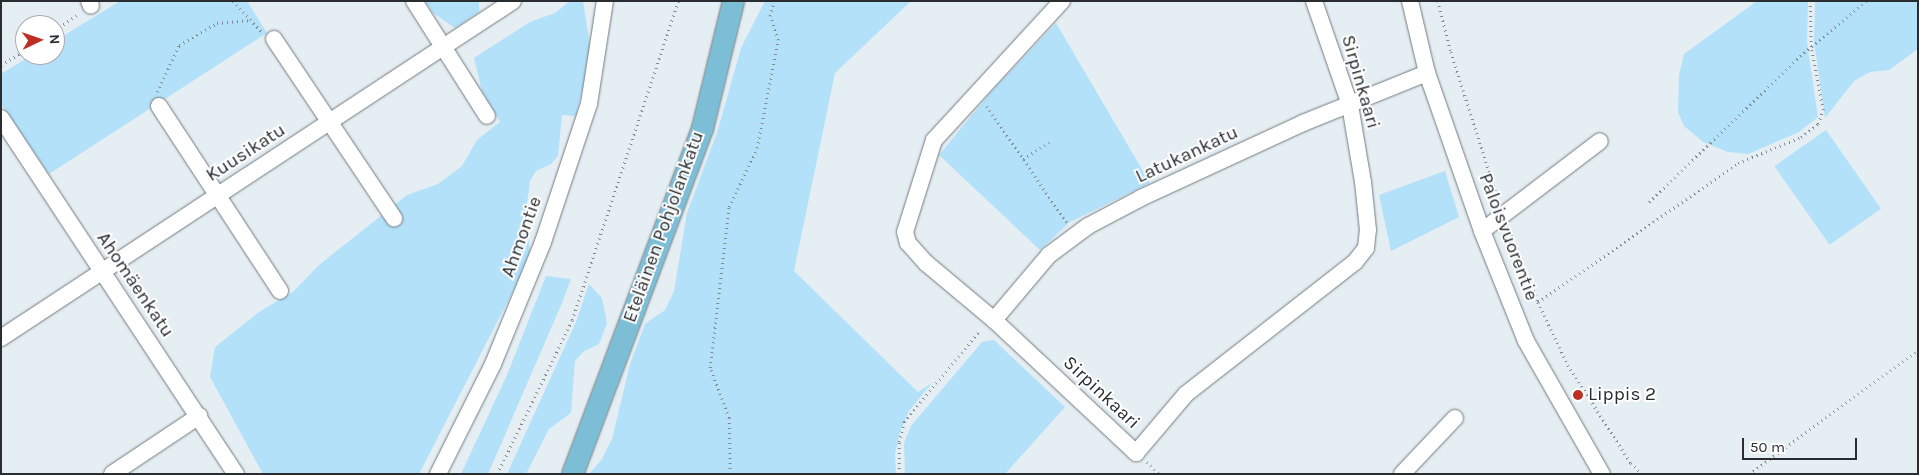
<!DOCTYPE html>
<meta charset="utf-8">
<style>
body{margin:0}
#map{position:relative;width:1919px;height:475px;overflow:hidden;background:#e5eef3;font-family:Karla,sans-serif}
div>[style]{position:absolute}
.green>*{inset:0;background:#b3e1f9;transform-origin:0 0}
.path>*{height:2.5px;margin-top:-1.25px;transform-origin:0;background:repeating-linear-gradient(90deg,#83898d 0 1px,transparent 0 5px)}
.roads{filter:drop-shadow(0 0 1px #727a7f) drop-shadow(0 0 1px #727a7f)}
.minor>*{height:16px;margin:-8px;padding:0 8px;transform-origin:8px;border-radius:8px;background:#fff}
.major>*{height:21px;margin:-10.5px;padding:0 10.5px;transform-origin:10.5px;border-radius:10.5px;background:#7dbed7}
.dots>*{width:14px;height:14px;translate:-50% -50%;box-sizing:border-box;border:2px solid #fff;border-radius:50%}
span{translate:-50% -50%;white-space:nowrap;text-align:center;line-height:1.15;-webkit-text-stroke:4px #fff;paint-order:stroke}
.street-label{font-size:19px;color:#292d2f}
.poi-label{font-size:19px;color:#292d2f}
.left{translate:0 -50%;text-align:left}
.frame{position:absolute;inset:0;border:2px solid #292d2f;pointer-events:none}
.north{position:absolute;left:15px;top:15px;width:50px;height:50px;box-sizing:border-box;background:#fff;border:1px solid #a9abac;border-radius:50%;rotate:87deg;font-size:14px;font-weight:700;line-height:20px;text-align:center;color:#292d2f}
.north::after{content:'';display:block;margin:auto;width:18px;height:22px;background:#bc2f22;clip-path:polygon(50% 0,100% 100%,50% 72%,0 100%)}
.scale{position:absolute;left:1742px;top:438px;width:115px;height:22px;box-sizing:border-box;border:2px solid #292d2f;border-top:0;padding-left:6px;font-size:15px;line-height:18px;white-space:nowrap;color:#292d2f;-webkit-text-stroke:4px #fff;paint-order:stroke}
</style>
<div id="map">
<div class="green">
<div style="clip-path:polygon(120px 1px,247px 1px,267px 33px,49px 174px,1px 104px,1px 74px,32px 55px,55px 55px,55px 41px)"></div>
<div style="clip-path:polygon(425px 1px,479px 1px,479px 12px,455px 28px,433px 13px)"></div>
<div style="clip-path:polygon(570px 1px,583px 1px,591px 52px,576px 116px,562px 115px,558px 156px,551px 164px,536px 171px,530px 181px,525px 218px,531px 256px,419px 474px,263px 474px,210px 377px,215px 347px,259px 312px,294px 291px,319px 265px,407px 195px,438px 184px,462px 166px,477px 140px,500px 122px,482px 91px,474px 58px,530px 22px,555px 13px)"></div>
<div style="clip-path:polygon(765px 1px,911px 1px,835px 73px,794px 271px,918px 392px,932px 383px,909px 411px,900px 432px,895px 454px,896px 474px,589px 474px,602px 459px,612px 439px,630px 364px,645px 324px,665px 310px,674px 291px,687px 213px,717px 133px,741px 48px)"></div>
<div style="clip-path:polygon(1757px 1px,1808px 1px,1807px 42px,1818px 117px,1799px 132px,1748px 154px,1728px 152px,1703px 142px,1684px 126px,1678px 112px,1679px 75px,1684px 54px)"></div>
<div style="clip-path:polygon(1815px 1px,1918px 1px,1918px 49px,1889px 70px,1870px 72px,1854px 81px,1825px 118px,1814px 42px)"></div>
<div style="clip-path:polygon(1056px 23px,1150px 183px,1070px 222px,1040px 250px,939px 155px,990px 93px)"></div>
<div style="left:1826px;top:130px;width:96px;height:63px;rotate:55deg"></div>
<div style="clip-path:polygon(1445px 171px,1459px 217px,1391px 251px,1379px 195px)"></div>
<div style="clip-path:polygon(546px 276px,571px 279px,562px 303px,488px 474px,461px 474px,507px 375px)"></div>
<div style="clip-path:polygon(589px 284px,602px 298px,607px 323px,599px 344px,583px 352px,575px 361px,571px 413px,549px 429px,526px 474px,507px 474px,576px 322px)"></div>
<div style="clip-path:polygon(994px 340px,1065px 407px,1005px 474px,905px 474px,904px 443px,911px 426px,982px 342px)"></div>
</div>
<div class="path">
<div style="left:233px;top:1px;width:41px;rotate:47deg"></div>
<div style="left:1438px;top:1px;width:53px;rotate:75.7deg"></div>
<div style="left:1451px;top:52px;width:154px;rotate:72.3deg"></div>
<div style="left:55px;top:30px;width:29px;rotate:-34deg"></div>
<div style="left:1px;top:65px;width:28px;rotate:-32deg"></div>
<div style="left:157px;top:92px;width:52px;rotate:-64.9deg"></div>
<div style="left:179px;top:45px;width:44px;rotate:-30.1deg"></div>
<div style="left:217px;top:23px;width:32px;rotate:-5deg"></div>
<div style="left:987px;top:106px;width:142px;rotate:55.6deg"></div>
<div style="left:1023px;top:159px;width:33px;rotate:-33deg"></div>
<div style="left:1649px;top:202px;width:210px;rotate:-44deg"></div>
<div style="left:1800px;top:56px;width:86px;rotate:-39.8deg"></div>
<div style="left:1510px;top:230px;width:77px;rotate:68.7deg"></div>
<div style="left:1538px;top:302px;width:70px;rotate:64.5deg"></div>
<div style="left:1568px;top:365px;width:117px;rotate:57.3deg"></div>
<div style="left:1631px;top:463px;width:16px;rotate:45deg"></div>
<div style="left:1538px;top:302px;width:244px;rotate:-34.8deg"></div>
<div style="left:1738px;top:163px;width:68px;rotate:-22.4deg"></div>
<div style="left:1801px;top:137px;width:21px;rotate:-37deg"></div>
<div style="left:1818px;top:124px;width:15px;rotate:-70deg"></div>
<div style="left:1823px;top:110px;width:64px;rotate:-100.8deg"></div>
<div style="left:1811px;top:47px;width:46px;rotate:-91.2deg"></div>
<div style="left:1147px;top:462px;width:17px;rotate:45deg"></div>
<div style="left:497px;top:474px;width:171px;rotate:-64deg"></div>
<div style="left:572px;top:320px;width:336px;rotate:-71.6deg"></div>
<div style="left:730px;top:474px;width:56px;rotate:-91deg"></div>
<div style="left:729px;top:418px;width:53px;rotate:-110.8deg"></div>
<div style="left:710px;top:368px;width:162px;rotate:-83.3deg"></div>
<div style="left:729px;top:207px;width:65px;rotate:-64.6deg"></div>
<div style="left:757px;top:148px;width:110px;rotate:-79deg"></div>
<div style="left:778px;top:40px;width:25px;rotate:-108deg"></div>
<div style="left:770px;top:16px;width:16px;rotate:-75deg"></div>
<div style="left:899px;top:474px;width:32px;rotate:-90deg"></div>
<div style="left:899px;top:442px;width:21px;rotate:-76deg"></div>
<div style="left:904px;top:422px;width:119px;rotate:-50.4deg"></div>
<div style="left:1749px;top:474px;width:210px;rotate:-36.3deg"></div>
</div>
<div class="roads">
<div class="minor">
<div style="left:89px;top:1px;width:5px;rotate:68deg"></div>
<div style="left:414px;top:1px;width:136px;rotate:57.6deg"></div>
<div style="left:1062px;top:1px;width:189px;rotate:132.6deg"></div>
<div style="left:934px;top:140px;width:96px;rotate:107.5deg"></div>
<div style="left:905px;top:232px;width:11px;rotate:75deg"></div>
<div style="left:908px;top:243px;width:27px;rotate:48deg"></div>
<div style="left:926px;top:263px;width:89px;rotate:40deg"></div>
<div style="left:994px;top:320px;width:195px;rotate:43.1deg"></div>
<div style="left:1136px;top:453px;width:77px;rotate:-49.7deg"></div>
<div style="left:1186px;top:394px;width:214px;rotate:-38deg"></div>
<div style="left:1355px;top:262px;width:18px;rotate:-52deg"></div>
<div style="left:1366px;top:248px;width:18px;rotate:-84deg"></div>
<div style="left:1368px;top:230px;width:48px;rotate:-95.9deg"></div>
<div style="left:1363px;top:182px;width:78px;rotate:-99.6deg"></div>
<div style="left:1350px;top:105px;width:110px;rotate:-109.1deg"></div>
<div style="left:1410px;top:1px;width:74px;rotate:76.7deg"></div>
<div style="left:1427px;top:73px;width:167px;rotate:70.8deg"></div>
<div style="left:1482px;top:231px;width:118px;rotate:68.2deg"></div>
<div style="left:1526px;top:341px;width:153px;rotate:60.3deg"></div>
<div style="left:274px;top:39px;width:216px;rotate:56.2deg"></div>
<div style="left:159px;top:106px;width:221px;rotate:56.8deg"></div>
<div style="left:1px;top:118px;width:427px;rotate:56.6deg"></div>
<div style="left:1482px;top:231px;width:148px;rotate:-37.3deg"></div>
<div style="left:994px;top:320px;width:85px;rotate:-49.8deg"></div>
<div style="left:1049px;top:255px;width:49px;rotate:-36.6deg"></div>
<div style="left:1088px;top:226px;width:60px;rotate:-27.8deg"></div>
<div style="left:1141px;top:198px;width:179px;rotate:-24.8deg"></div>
<div style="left:1303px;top:123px;width:134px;rotate:-22deg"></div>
<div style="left:1px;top:338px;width:613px;rotate:-33.35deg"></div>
<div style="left:112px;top:474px;width:105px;rotate:-33.7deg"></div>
<div style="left:438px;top:474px;width:123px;rotate:-63.4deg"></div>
<div style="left:493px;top:364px;width:132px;rotate:-67.7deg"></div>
<div style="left:543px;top:242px;width:145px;rotate:-71.6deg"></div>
<div style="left:589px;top:104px;width:104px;rotate:-81.2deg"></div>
<div style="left:1402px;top:474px;width:77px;rotate:-46.6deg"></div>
</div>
<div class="major">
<div style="left:572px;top:474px;width:370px;rotate:-69.4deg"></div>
<div style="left:702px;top:128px;width:131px;rotate:-76.3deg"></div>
</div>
</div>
<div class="dots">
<div style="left:1578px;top:395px;background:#bc2f22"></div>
</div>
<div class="street-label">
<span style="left:1360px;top:82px;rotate:74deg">Sirpinkaari</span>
<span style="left:246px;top:153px;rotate:-33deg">Kuusikatu</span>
<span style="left:1187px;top:155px;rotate:-25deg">Latukankatu</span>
<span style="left:664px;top:227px;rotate:-70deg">Eteläinen Pohjolankatu</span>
<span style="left:522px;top:237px;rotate:-70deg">Ahmontie</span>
<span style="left:1508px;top:237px;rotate:69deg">Paloisvuorentie</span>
<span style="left:135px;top:285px;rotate:56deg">Ahomäenkatu</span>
<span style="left:1101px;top:393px;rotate:43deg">Sirpinkaari</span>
</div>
<div class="poi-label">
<span class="left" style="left:1588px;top:395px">Lippis 2</span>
</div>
<div class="frame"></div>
<div class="north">N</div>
<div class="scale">50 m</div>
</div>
